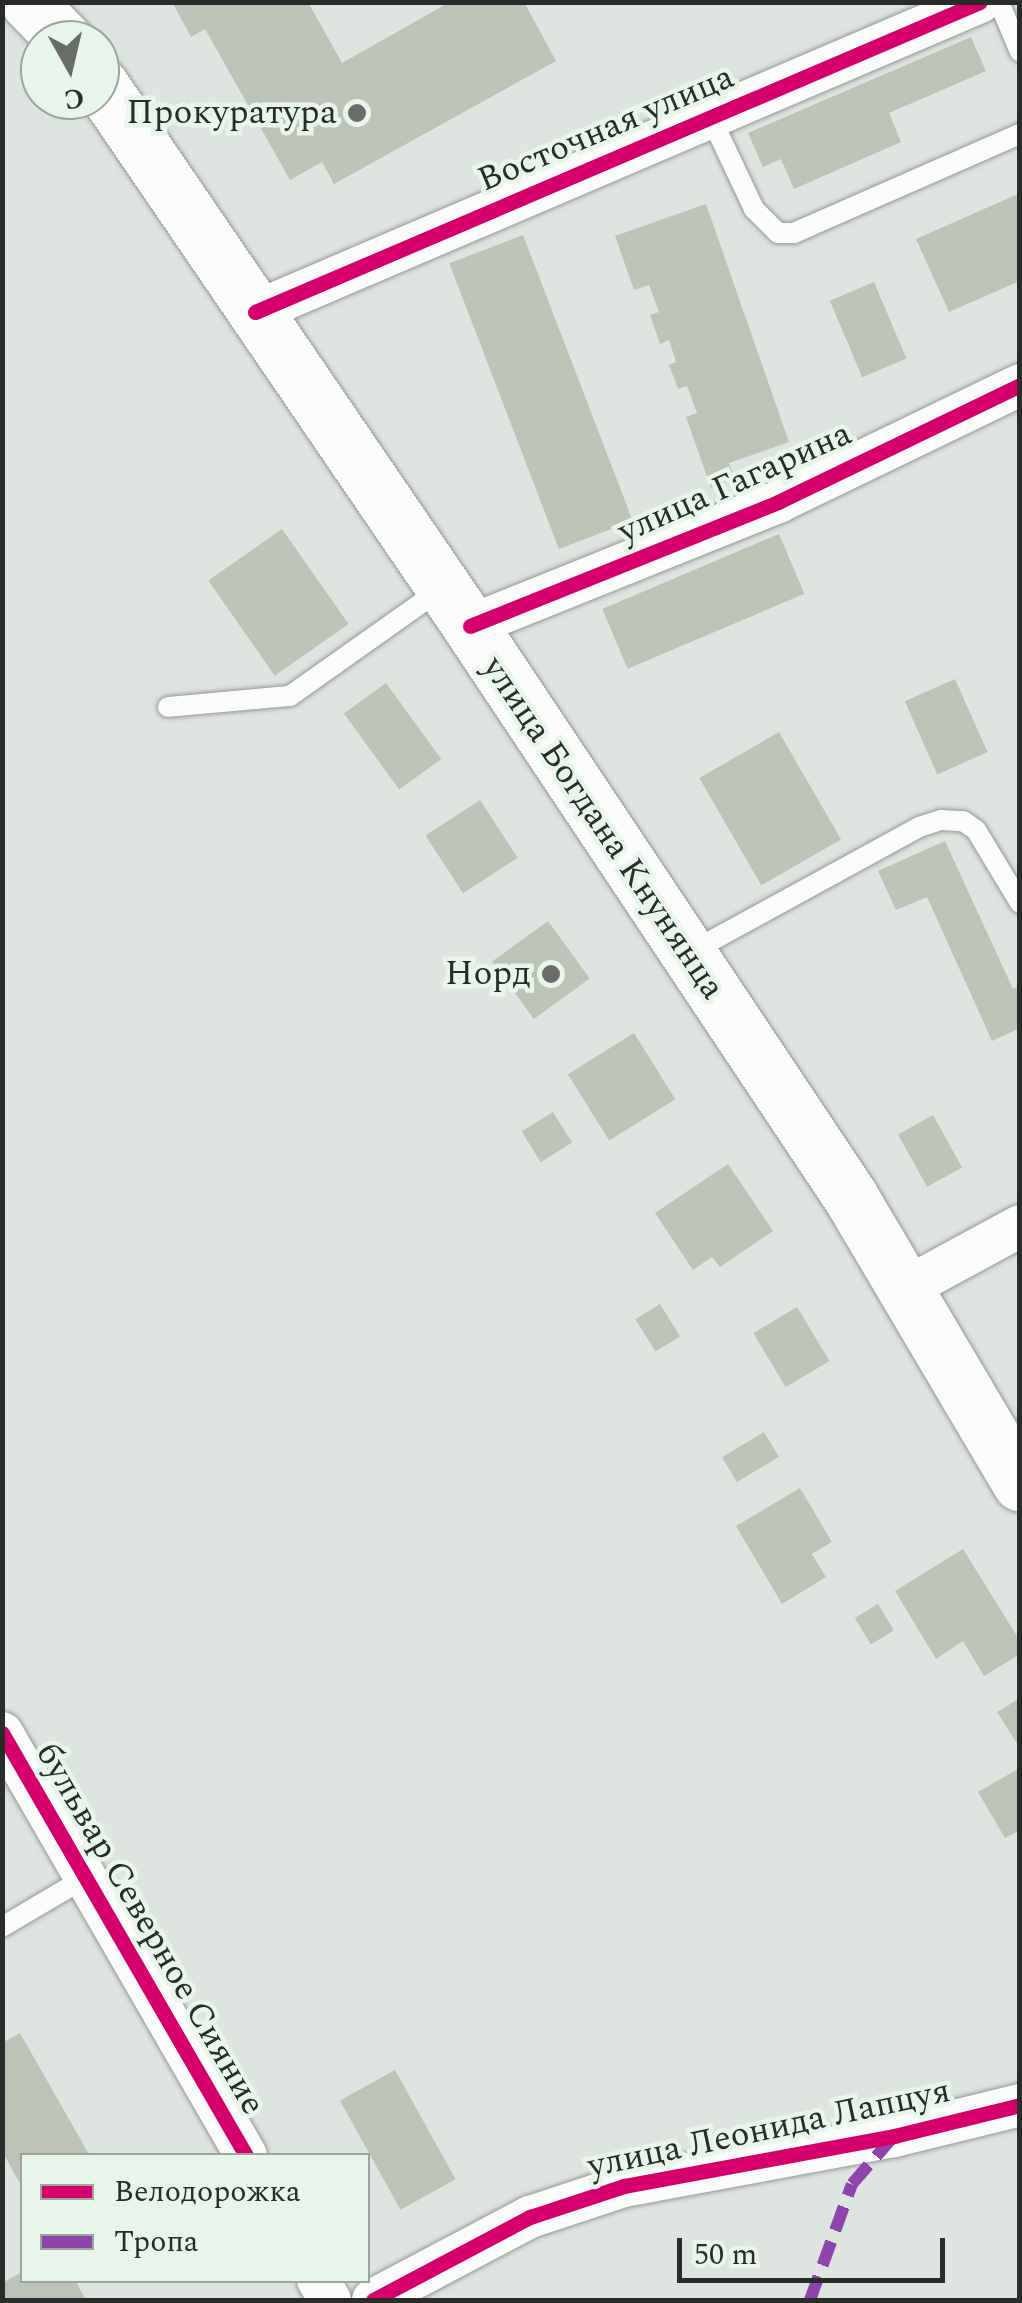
<!DOCTYPE html>
<meta charset="utf-8">
<style>
body{margin:0}
#map{position:relative;width:1022px;height:2303px;overflow:hidden;background:#dee4df;font-family:Spectral,serif}
div>[style]{position:absolute}
.building>*{inset:0;background:#bec3b8;transform-origin:0 0}
.roads{filter:drop-shadow(0 0 2px #949995) drop-shadow(0 0 2px #949995)}
.service>*{height:20px;margin:-10px;padding:0 10px;transform-origin:10px;border-radius:10px;background:#fafbfa}
.minor>*{height:42px;margin:-21px;padding:0 21px;transform-origin:21px;border-radius:21px;background:#fafbfa}
.secondary>*{height:55px;margin:-27.5px;padding:0 27.5px;transform-origin:27.5px;border-radius:27.5px;background:#fafbfa}
.quiet>*{height:12px;margin-top:-6px;transform-origin:0;background:repeating-linear-gradient(90deg,#8e44ad 0 25px,transparent 0 37px)}
.cycleway>*{height:15px;margin:-7.5px;padding:0 7.5px;transform-origin:7.5px;border-radius:7.5px;background:#d6006c}
.dots>*{width:28px;height:28px;translate:-50% -50%;box-sizing:border-box;border:5px solid #e7f5ea;border-radius:50%}
span{translate:-50% -50%;white-space:nowrap;text-align:center;line-height:1.15;-webkit-text-stroke:9px #e7f5ea;paint-order:stroke}
.poi-label{font-size:35px;color:#282d29}
.right{translate:-100% -50%;text-align:right}
.street-label{font-size:35px;color:#282d29}
.frame{position:absolute;inset:0;border:5px solid #282d29;pointer-events:none}
.legend{position:absolute;left:20px;top:2153px;width:350px;height:130px;box-sizing:border-box;background:#e7f5ea;border:2px solid #9ba59d;margin:0;padding:12px 18px;list-style:none;font-size:30px;color:#282d29}
.legend li{display:flex;align-items:center;gap:20px;height:50px}
.legend b{width:50px;border:2px solid #9ba59d}
.north{position:absolute;left:20px;top:20px;width:100px;height:100px;box-sizing:border-box;background:#e7f5ea;border:2px solid #9ba59d;border-radius:50%;rotate:172deg;font-size:28px;font-weight:700;line-height:40px;text-align:center;color:#282d29}
.north::after{content:'';display:block;margin:auto;width:35px;height:45px;background:#686d69;clip-path:polygon(50% 0,100% 100%,50% 72%,0 100%)}
.scale{position:absolute;left:677px;top:2238px;width:268px;height:45px;box-sizing:border-box;border:5px solid #282d29;border-top:0;padding-left:12px;font-size:30px;line-height:35px;white-space:nowrap;color:#282d29;-webkit-text-stroke:8px #e7f5ea;paint-order:stroke}
</style>
<div id="map">
<div class="building">
<div style="clip-path:polygon(172px 2px,308px 2px,342px 63px,450px 2px,524px 2px,556px 61px,334px 184px,322px 162px,290px 180px,205px 29px,191px 37px)"></div>
<div style="clip-path:polygon(971px 37px,986px 71px,889px 113px,901px 142px,794px 189px,781px 159px,763px 167px,748px 133px)"></div>
<div style="clip-path:polygon(1020px 193px,1020px 281px,949px 312px,916px 239px)"></div>
<div style="clip-path:polygon(706px 204px,789px 442px,729px 463px,735px 479px,711px 488px,686px 417px,697px 413px,687px 386px,678px 389px,669px 365px,676px 362px,669px 340px,660px 344px,650px 315px,659px 312px,649px 285px,634px 290px,615px 236px)"></div>
<div style="left:523px;top:235px;width:306px;height:79px;rotate:69deg"></div>
<div style="left:874px;top:282px;width:83px;height:48px;rotate:67deg"></div>
<div style="left:282px;top:529px;width:116px;height:90px;rotate:55deg"></div>
<div style="left:779px;top:534px;width:65px;height:192px;rotate:67deg"></div>
<div style="left:955px;top:679px;width:80px;height:55px;rotate:66deg"></div>
<div style="left:386px;top:683px;width:94px;height:52px;rotate:54deg"></div>
<div style="left:779px;top:732px;width:124px;height:92px;rotate:60deg"></div>
<div style="left:480px;top:800px;width:69px;height:65px;rotate:57deg"></div>
<div style="clip-path:polygon(945px 841px,1013px 989px,1020px 986px,1020px 1028px,992px 1041px,927px 897px,896px 910px,878px 871px)"></div>
<div style="left:548px;top:921px;width:71px;height:69px;rotate:54deg"></div>
<div style="left:634px;top:1033px;width:78px;height:78px;rotate:58deg"></div>
<div style="left:553px;top:1112px;width:36px;height:37px;rotate:58deg"></div>
<div style="left:933px;top:1115px;width:60px;height:40px;rotate:61deg"></div>
<div style="clip-path:polygon(728px 1164px,773px 1231px,720px 1267px,712px 1257px,693px 1270px,655px 1213px)"></div>
<div style="left:660px;top:1304px;width:38px;height:29px;rotate:58deg"></div>
<div style="left:797px;top:1307px;width:63px;height:51px;rotate:59deg"></div>
<div style="left:764px;top:1432px;width:29px;height:49px;rotate:59deg"></div>
<div style="clip-path:polygon(800px 1488px,832px 1542px,812px 1554px,826px 1577px,782px 1604px,736px 1526px)"></div>
<div style="clip-path:polygon(963px 1549px,1020px 1641px,1020px 1654px,984px 1676px,963px 1641px,936px 1659px,895px 1591px)"></div>
<div style="left:878px;top:1604px;width:31px;height:27px;rotate:59deg"></div>
<div style="clip-path:polygon(1020px 1698px,1020px 1748px,997px 1712px)"></div>
<div style="clip-path:polygon(1018px 1769px,1020px 1830px,1005px 1838px,978px 1792px)"></div>
<div style="clip-path:polygon(20px 2033px,90px 2156px,22px 2156px,22px 2187px,2px 2151px,2px 2043px)"></div>
<div style="left:395px;top:2070px;width:125px;height:63px;rotate:61deg"></div>
<div style="clip-path:polygon(22px 2272px,22px 2280px,75px 2280px,86px 2300px,2px 2300px,2px 2283px)"></div>
</div>
<div class="roads">
<div class="service">
<div style="left:999px;top:2px;width:54px;rotate:67.2deg"></div>
<div style="left:711px;top:118px;width:101px;rotate:64.7deg"></div>
<div style="left:754px;top:209px;width:34px;rotate:45deg"></div>
<div style="left:778px;top:233px;width:16px"></div>
<div style="left:794px;top:233px;width:247px;rotate:-23.7deg"></div>
<div style="left:168px;top:707px;width:122px;rotate:-5.2deg"></div>
<div style="left:290px;top:696px;width:185px;rotate:-35.3deg"></div>
<div style="left:689px;top:953px;width:262px;rotate:-28.7deg"></div>
<div style="left:919px;top:827px;width:23px;rotate:-18deg"></div>
<div style="left:941px;top:820px;width:22px;rotate:3deg"></div>
<div style="left:963px;top:821px;width:16px;rotate:35deg"></div>
<div style="left:976px;top:830px;width:85px;rotate:58.9deg"></div>
<div style="left:2px;top:1927px;width:96px;rotate:-30.6deg"></div>
</div>
<div class="minor">
<div style="left:255px;top:312px;width:788px;rotate:-23.15deg"></div>
<div style="left:470px;top:626px;width:332px;rotate:-21.9deg"></div>
<div style="left:778px;top:502px;width:269px;rotate:-25.8deg"></div>
<div style="left:906px;top:1288px;width:130px;rotate:-28.5deg"></div>
<div style="left:2px;top:1733px;width:488px;rotate:60deg"></div>
<div style="left:318px;top:2280px;width:23px;rotate:59deg"></div>
<div style="left:373px;top:2300px;width:178px;rotate:-27.9deg"></div>
<div style="left:530px;top:2217px;width:99px;rotate:-18.3deg"></div>
<div style="left:624px;top:2186px;width:275px;rotate:-10.5deg"></div>
<div style="left:894px;top:2136px;width:130px;rotate:-13.8deg"></div>
</div>
<div class="secondary">
<div style="left:28px;top:2px;width:53px;rotate:45.8deg"></div>
<div style="left:100px;top:84px;width:656px;rotate:55.68deg"></div>
<div style="left:470px;top:626px;width:685px;rotate:56.31deg"></div>
<div style="left:850px;top:1196px;width:334px;rotate:59.4deg"></div>
</div>
</div>
<div class="quiet">
<div style="left:810px;top:2300px;width:123px;rotate:-70.1deg"></div>
<div style="left:852px;top:2184px;width:64px;rotate:-48.8deg"></div>
</div>
<div class="cycleway">
<div style="left:255px;top:312px;width:788px;rotate:-23.15deg"></div>
<div style="left:470px;top:626px;width:332px;rotate:-21.9deg"></div>
<div style="left:778px;top:502px;width:269px;rotate:-25.8deg"></div>
<div style="left:2px;top:1733px;width:488px;rotate:60deg"></div>
<div style="left:373px;top:2300px;width:178px;rotate:-27.9deg"></div>
<div style="left:530px;top:2217px;width:99px;rotate:-18.3deg"></div>
<div style="left:624px;top:2186px;width:275px;rotate:-10.5deg"></div>
<div style="left:894px;top:2136px;width:130px;rotate:-13.8deg"></div>
</div>
<div class="dots">
<div style="left:357px;top:113px;background:#686d69"></div>
<div style="left:551px;top:974px;background:#686d69"></div>
</div>
<div class="poi-label">
<span class="right" style="left:337px;top:113px">Прокуратура</span>
<span class="right" style="left:531px;top:974px">Норд</span>
</div>
<div class="street-label">
<span style="left:606px;top:129px;rotate:-23deg">Восточная улица</span>
<span style="left:735px;top:483px;rotate:-24deg">улица Гагарина</span>
<span style="left:603px;top:828px;rotate:56deg">улица Богдана Кнунянца</span>
<span style="left:150px;top:1929px;rotate:60deg">бульвар Северное Сияние</span>
<span style="left:769px;top:2129px;rotate:-12deg">улица Леонида Лапцуя</span>
</div>
<div class="frame"></div>
<ul class="legend">
<li><b style="height:12px;background:#d6006c"></b>Велодорожка</li>
<li><b style="height:12px;background:#8e44ad"></b>Тропа</li>
</ul>
<div class="north">С</div>
<div class="scale">50 m</div>
</div>
